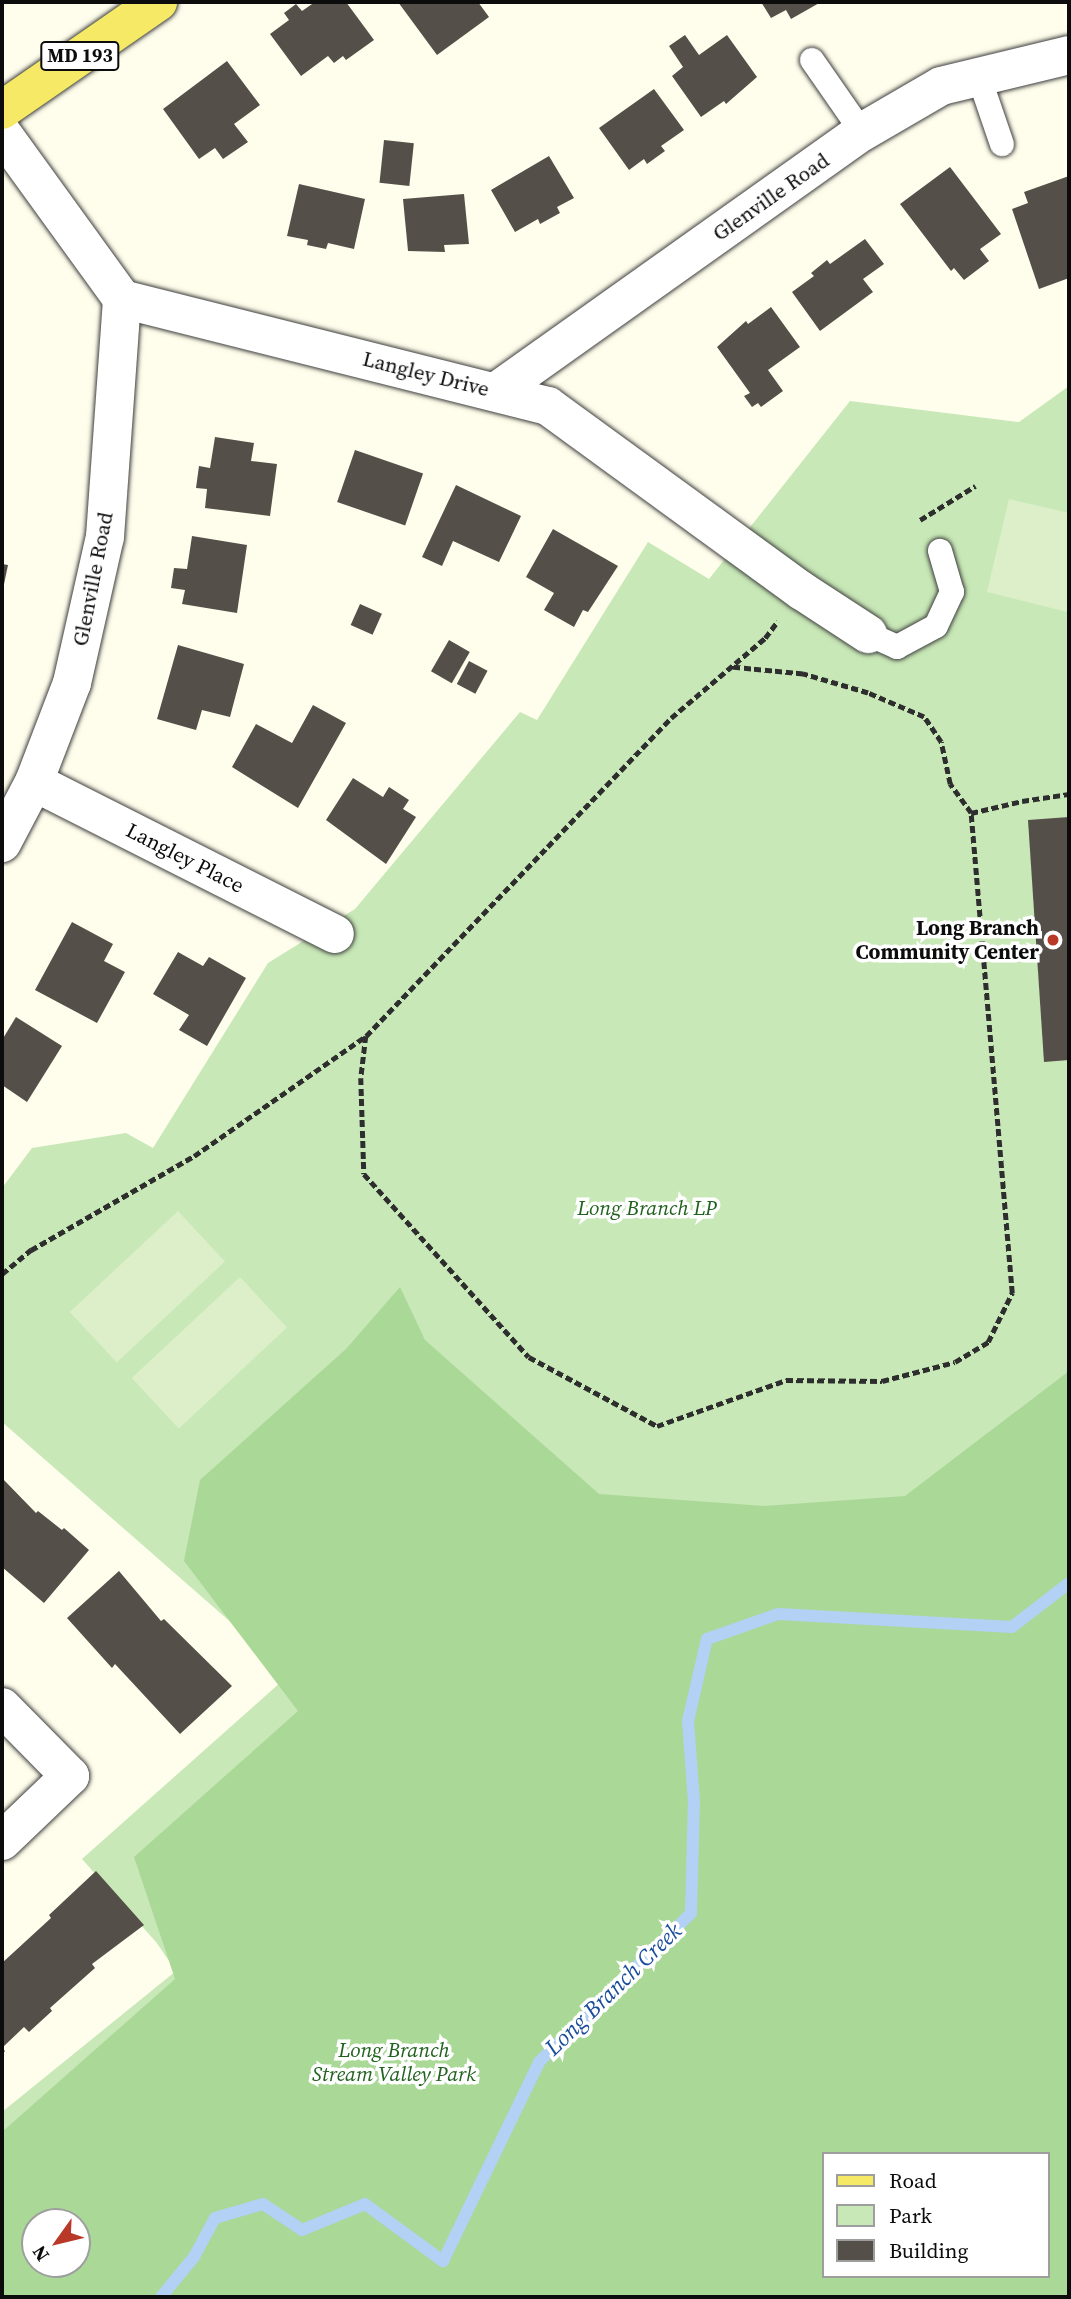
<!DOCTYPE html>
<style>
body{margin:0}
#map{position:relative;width:1071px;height:2299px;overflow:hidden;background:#fffeec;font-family:"Source Serif 4",serif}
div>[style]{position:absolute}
.green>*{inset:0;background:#c8e8b7}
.forest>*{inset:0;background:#aad897}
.pitch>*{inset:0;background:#dcefc9;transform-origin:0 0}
.stream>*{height:12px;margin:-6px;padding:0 6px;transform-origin:6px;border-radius:6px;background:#b2d1f4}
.building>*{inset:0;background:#554f49;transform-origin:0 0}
.path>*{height:4.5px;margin-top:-2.25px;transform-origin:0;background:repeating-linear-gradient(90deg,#2e2e2e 0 7px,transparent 0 10.5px)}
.roads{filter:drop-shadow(0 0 2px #3f3f3f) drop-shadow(0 0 2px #3f3f3f)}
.service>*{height:24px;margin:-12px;padding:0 12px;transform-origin:12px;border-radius:12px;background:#fff}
.minor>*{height:38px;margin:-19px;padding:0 19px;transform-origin:19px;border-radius:19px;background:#fff}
.primary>*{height:38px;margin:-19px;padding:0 19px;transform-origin:19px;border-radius:19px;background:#f5e966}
.dots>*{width:19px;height:19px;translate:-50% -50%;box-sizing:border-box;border:4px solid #fff;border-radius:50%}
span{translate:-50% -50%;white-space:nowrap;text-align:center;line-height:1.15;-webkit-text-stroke:7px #fff;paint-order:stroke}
.shield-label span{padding:2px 5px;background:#fff;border:2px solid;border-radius:5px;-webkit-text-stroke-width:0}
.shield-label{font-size:19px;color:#0c0c0c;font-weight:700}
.street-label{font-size:21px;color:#0c0c0c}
.poi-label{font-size:21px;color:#0c0c0c;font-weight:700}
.right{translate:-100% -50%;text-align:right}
.park-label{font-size:21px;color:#22621f;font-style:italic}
.water-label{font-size:23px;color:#194d9b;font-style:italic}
.frame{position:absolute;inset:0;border:4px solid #0c0c0c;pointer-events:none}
.legend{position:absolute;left:822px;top:2152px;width:228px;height:126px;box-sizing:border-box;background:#fff;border:2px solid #9e9e9e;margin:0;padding:9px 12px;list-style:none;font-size:21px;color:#0c0c0c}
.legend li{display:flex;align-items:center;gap:14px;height:35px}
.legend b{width:35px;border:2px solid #9e9e9e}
.north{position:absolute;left:21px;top:2208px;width:70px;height:70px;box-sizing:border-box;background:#fff;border:2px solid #9e9e9e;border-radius:50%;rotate:236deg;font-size:19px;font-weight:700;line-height:28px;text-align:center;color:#0c0c0c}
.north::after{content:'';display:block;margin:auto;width:24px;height:32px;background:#b93928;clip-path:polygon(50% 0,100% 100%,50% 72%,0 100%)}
</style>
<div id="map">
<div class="green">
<div style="clip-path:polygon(evenodd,1069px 386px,1069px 2297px,2px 2297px,2px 2112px,176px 1971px,156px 1942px,82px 1859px,290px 1674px,2px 1422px,2px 1188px,32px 1148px,126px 1133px,153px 1148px,268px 963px,355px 909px,520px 712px,537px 720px,648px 542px,709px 579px,850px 401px,1019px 422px,1069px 386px,824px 2154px,1048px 2154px,1048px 2276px,824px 2276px,824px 2154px,1069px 386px,35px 2222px,77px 2222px,77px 2264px,35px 2264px,35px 2222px)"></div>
</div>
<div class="forest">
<div style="clip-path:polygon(evenodd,400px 1287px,425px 1340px,599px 1494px,764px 1506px,905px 1496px,1069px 1371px,1069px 2297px,2px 2297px,2px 2132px,175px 1979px,134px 1857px,298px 1711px,184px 1561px,200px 1480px,346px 1349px,400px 1287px,824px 2154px,1048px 2154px,1048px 2276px,824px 2276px,824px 2154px,400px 1287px,35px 2222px,77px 2222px,77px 2264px,35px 2264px,35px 2222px)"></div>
</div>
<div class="pitch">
<div style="clip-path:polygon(1009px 499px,1069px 513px,1067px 612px,987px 592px)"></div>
<div style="left:178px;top:1211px;width:69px;height:148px;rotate:47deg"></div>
<div style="left:240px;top:1277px;width:69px;height:148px;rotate:47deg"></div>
</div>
<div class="stream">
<div style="left:161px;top:2297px;width:52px;rotate:-50.5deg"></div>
<div style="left:194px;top:2257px;width:44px;rotate:-61.7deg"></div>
<div style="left:215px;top:2218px;width:50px;rotate:-16.3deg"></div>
<div style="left:263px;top:2204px;width:47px;rotate:33.7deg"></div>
<div style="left:302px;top:2230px;width:68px;rotate:-22.4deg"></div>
<div style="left:365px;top:2204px;width:97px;rotate:36.2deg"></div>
<div style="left:443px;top:2261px;width:221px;rotate:-64.2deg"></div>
<div style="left:539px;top:2062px;width:213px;rotate:-44.4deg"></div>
<div style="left:691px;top:1913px;width:111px;rotate:-88.5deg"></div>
<div style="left:694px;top:1802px;width:81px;rotate:-94.2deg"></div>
<div style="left:688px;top:1721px;width:84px;rotate:-77deg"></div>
<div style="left:707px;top:1639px;width:75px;rotate:-19.4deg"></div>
<div style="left:778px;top:1614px;width:234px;rotate:3.2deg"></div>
<div style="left:1012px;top:1627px;width:72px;rotate:-37.7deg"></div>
</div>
<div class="building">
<div style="clip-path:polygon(315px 2px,346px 2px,374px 40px,346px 60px,343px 56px,334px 63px,328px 56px,301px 76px,270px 34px,289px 20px,284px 13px,296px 4px,302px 11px)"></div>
<div style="clip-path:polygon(398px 2px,478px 2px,489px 17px,437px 55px)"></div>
<div style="clip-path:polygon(761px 2px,821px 2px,791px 19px,786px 10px,771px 18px)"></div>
<div style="clip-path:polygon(685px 35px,699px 55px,727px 35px,757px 77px,726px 104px,724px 101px,701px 117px,672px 76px,683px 67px,669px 46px)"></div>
<div style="clip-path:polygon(227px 61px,260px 105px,234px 124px,248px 142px,223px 159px,215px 148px,199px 159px,163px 109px)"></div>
<div style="clip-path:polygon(654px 89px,684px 130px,661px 146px,665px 151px,647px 164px,644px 159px,629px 170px,599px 128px)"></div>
<div style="left:384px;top:140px;width:30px;height:43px;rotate:6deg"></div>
<div style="clip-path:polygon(549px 156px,574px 198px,557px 207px,560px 213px,540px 224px,538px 219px,515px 232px,491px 190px)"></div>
<div style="clip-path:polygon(950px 167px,1001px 234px,980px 249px,989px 261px,964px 280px,954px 268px,951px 271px,900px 204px)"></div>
<div style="clip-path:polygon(1069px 176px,1069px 278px,1039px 289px,1012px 209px,1028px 203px,1024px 192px)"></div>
<div style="clip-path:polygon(299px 184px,365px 199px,354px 249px,328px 243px,326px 249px,307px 245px,308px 240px,287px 236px)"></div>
<div style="clip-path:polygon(464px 194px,469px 244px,444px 245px,445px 252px,408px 251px,403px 199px)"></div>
<div style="clip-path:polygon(865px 239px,884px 264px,863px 279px,873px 292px,820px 331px,792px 292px,814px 276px,811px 273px,827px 260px,830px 264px)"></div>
<div style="clip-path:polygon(771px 307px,800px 347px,768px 370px,783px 391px,761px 407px,758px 403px,752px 407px,744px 396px,750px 393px,717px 347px,746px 321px,748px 324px)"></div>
<div style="clip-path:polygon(215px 437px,254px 443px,251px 461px,277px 464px,270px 516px,205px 508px,207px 489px,196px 488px,199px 466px,210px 468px)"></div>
<div style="left:355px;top:450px;width:72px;height:55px;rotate:19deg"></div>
<div style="clip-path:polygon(456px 485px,521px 516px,499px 562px,453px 541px,442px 566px,422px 557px)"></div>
<div style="clip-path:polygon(553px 529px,618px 566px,588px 612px,583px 610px,574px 627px,544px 610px,554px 593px,526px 577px)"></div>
<div style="clip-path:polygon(192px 536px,247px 545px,237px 613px,182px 604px,185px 590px,171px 588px,174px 568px,187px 569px)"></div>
<div style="clip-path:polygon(2px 564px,8px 565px,3px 589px,2px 589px)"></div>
<div style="left:360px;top:604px;width:24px;height:23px;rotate:24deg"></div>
<div style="left:449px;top:640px;width:24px;height:36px;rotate:30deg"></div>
<div style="clip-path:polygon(178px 645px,244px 664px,230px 717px,202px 710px,196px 730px,157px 719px)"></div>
<div style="left:469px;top:661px;width:21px;height:26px;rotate:28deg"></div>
<div style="clip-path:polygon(313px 705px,346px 723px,298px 808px,232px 767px,256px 724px,292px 743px)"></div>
<div style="clip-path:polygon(353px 778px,383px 797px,389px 787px,409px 800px,403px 809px,416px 817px,386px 864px,326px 820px)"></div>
<div style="clip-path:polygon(1069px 817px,1069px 1060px,1044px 1062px,1028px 820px)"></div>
<div style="clip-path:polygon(72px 922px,113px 944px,104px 961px,125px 972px,97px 1023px,35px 990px)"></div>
<div style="clip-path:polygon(178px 952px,203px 966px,209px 957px,246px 978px,207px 1046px,179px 1030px,189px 1015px,153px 994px)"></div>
<div style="clip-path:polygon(16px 1017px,62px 1046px,27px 1102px,2px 1085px,2px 1040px)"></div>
<div style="clip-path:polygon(2px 1478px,36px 1513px,38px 1511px,62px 1530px,64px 1528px,89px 1550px,44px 1603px,2px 1567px)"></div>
<div style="clip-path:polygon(119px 1571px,161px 1621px,164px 1619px,232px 1686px,180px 1734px,115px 1664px,112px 1668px,67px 1618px)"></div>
<div style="clip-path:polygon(96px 1871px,144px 1925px,92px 1964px,95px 1968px,50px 2008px,52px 2011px,29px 2032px,24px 2027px,2px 2048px,5px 2051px,2px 2055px,2px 1963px,51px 1918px,49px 1915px)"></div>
</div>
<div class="path">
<div style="left:920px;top:520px;width:65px;rotate:-31.7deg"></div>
<div style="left:971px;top:813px;width:52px;rotate:-13.2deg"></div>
<div style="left:1022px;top:801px;width:48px;rotate:-8.5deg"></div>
<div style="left:366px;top:1036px;width:42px;rotate:96.8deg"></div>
<div style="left:361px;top:1078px;width:96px;rotate:88.2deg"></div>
<div style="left:364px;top:1174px;width:246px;rotate:48deg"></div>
<div style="left:529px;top:1357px;width:145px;rotate:28.3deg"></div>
<div style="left:657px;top:1426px;width:137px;rotate:-19.6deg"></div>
<div style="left:786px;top:1380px;width:96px;rotate:0.6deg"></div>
<div style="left:882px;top:1381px;width:75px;rotate:-14.6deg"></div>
<div style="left:955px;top:1362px;width:39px;rotate:-31deg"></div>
<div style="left:988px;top:1342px;width:55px;rotate:-63.9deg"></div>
<div style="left:1012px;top:1293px;width:482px;rotate:-94.9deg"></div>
<div style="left:971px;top:813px;width:36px;rotate:-126deg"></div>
<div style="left:950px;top:784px;width:43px;rotate:-102.1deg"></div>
<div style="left:941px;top:742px;width:30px;rotate:-124deg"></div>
<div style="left:924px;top:717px;width:61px;rotate:-156.8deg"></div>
<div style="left:868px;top:693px;width:68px;rotate:-163.7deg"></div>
<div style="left:803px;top:674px;width:72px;rotate:-174.4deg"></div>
<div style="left:2px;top:1274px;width:38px;rotate:-40deg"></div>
<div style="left:31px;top:1250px;width:188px;rotate:-30deg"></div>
<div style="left:194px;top:1156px;width:210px;rotate:-34.9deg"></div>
<div style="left:366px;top:1036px;width:441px;rotate:-46.2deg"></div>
<div style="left:671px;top:718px;width:123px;rotate:-40.4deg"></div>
<div style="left:765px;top:638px;width:21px;rotate:-53deg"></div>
</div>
<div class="roads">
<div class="service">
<div style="left:812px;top:60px;width:88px;rotate:55.2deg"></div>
<div style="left:979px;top:77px;width:71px;rotate:71.1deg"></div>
<div style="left:868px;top:634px;width:32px;rotate:24deg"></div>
<div style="left:897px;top:647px;width:44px;rotate:-28.3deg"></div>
<div style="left:936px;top:626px;width:38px;rotate:-65deg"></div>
<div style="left:952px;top:592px;width:43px;rotate:-106.3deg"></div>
</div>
<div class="minor">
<div style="left:2px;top:133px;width:205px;rotate:54.1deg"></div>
<div style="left:122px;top:299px;width:439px;rotate:14.1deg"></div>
<div style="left:548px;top:406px;width:314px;rotate:36.1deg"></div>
<div style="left:802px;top:591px;width:79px;rotate:33.1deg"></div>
<div style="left:497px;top:391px;width:448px;rotate:-35.4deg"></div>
<div style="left:862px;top:132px;width:91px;rotate:-30.2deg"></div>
<div style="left:941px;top:86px;width:132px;rotate:-13.6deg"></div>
<div style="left:34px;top:782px;width:337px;rotate:26.8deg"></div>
<div style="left:2px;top:843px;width:69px;rotate:-62.3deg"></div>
<div style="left:34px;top:782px;width:106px;rotate:-69deg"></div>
<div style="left:72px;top:683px;width:150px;rotate:-77.3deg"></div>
<div style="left:105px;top:537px;width:239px;rotate:-85.9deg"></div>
<div style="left:2px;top:1707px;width:97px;rotate:45.4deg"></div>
<div style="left:70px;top:1776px;width:94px;rotate:136.3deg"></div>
</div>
<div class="primary">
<div style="left:2px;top:110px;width:190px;rotate:-34.7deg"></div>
</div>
</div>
<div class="dots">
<div style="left:1053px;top:940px;background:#b93928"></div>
</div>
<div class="shield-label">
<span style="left:80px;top:56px">MD 193</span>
</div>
<div class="street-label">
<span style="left:771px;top:197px;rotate:-35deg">Glenville Road</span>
<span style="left:426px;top:374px;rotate:14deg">Langley Drive</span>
<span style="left:93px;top:579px;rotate:-79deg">Glenville Road</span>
<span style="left:185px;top:858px;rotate:27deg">Langley Place</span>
</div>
<div class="poi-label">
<span class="right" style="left:1039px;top:940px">Long Branch<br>Community Center</span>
</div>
<div class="park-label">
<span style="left:647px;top:1208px">Long Branch LP</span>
<span style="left:394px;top:2062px">Long Branch<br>Stream Valley Park</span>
</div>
<div class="water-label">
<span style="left:613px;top:1989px;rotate:-44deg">Long Branch Creek</span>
</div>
<div class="frame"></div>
<ul class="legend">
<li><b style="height:9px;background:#f5e966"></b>Road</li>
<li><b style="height:19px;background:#c8e8b7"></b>Park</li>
<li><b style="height:19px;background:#554f49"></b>Building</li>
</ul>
<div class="north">N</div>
</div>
